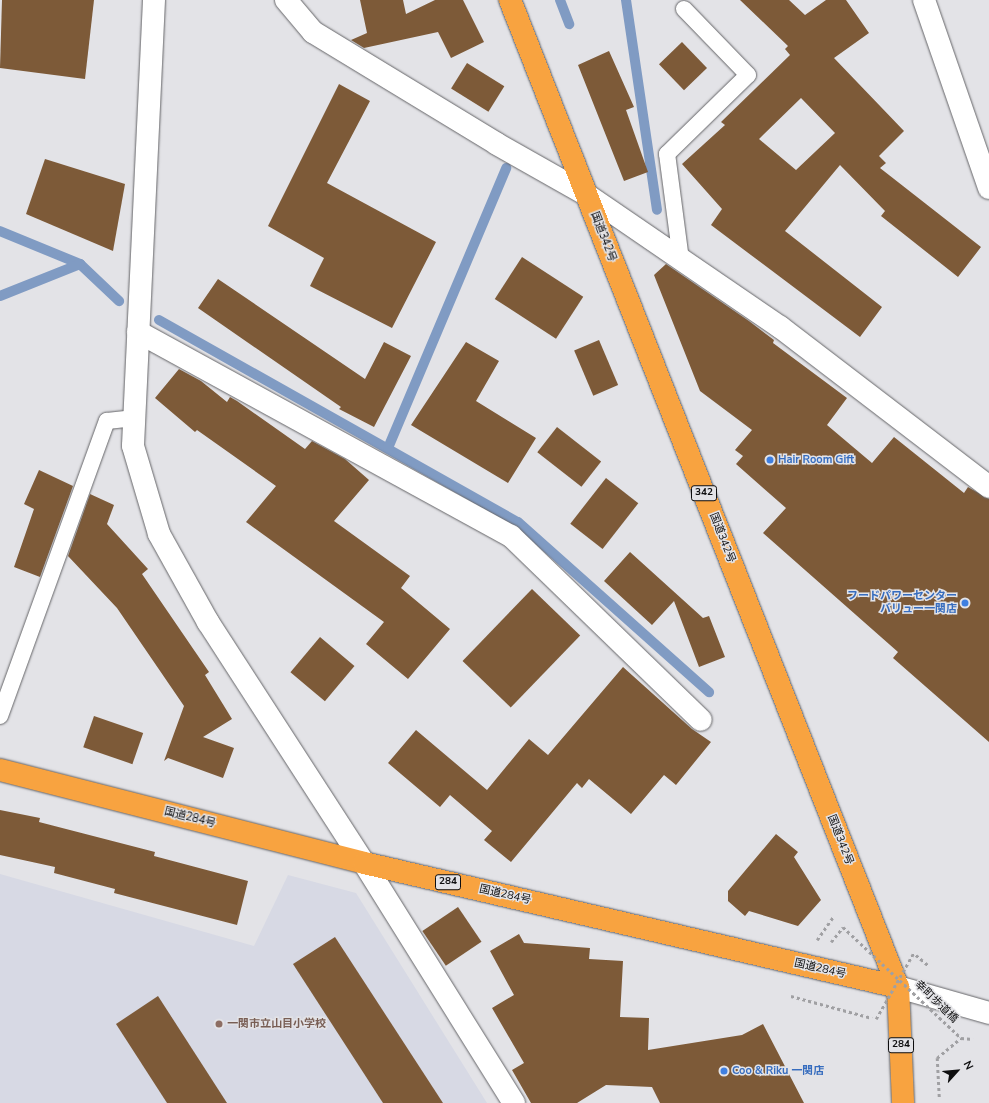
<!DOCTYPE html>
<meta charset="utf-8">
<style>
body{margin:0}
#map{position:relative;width:989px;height:1103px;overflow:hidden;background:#e3e3e7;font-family:"Nunito Sans","Noto Sans JP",sans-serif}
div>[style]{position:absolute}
.built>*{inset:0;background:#d7d9e4}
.stream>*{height:10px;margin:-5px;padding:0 5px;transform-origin:5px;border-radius:5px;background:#809bc3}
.building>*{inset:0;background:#7d5a38;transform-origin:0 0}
.path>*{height:2.5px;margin-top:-1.25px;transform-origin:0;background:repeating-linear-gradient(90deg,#a0a0a3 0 3px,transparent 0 6px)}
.roads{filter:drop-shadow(0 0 1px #656568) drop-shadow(0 0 1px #656568)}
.lane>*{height:16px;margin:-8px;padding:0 8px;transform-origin:8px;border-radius:8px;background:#fff}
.street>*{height:22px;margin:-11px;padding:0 11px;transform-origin:11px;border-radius:11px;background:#fff}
.secondary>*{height:22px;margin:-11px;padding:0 11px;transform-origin:11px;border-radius:11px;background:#fff}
.highway>*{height:22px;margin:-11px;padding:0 11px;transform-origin:11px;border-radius:11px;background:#f8a340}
.path-bridge>*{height:2.5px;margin-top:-1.25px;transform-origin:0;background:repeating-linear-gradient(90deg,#a0a0a3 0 3px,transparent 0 6px)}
.dots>*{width:11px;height:11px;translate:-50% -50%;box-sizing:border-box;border:2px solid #e3e3e7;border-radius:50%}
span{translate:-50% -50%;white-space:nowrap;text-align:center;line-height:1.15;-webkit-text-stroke:3px #e3e3e7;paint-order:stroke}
.shield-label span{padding:1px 3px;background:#e3e3e7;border:1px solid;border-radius:3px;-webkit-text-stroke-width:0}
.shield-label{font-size:10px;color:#0e0e0f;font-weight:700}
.street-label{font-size:11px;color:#0e0e0f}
.shop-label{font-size:11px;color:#366cbe;font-weight:700}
.left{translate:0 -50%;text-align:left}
.right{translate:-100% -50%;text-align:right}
.education-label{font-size:11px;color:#785e54;font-weight:700}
.north{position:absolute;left:937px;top:1051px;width:40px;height:40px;-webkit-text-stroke:3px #e3e3e7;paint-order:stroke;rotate:63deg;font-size:11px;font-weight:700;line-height:16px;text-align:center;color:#0e0e0f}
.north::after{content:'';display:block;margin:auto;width:14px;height:18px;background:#0e0e0f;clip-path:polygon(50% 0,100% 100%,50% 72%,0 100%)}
</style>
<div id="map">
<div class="built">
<div style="clip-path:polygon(0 874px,254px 946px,288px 875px,356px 893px,487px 1103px,0 1103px)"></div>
</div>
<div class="stream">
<div style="left:560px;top:0;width:26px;rotate:69deg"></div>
<div style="left:626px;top:0;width:212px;rotate:81.6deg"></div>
<div style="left:0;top:231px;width:87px;rotate:22.4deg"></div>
<div style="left:80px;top:264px;width:54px;rotate:43.5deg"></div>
<div style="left:0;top:296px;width:86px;rotate:-21.8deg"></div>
<div style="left:159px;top:320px;width:412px;rotate:29.4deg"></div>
<div style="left:518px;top:522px;width:256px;rotate:41.7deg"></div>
<div style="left:388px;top:448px;width:304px;rotate:-67.1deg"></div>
</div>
<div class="building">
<div style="clip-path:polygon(2px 0,94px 0,85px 79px,0 68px)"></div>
<div style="clip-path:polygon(360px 0,403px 0,406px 14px,435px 0,463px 0,484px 42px,451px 58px,438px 32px,364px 48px,351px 40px,367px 33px)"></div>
<div style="clip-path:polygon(evenodd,740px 0,789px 0,805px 15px,826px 0,846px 0,869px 33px,834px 58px,904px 131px,879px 156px,886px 163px,880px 168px,981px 247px,958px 277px,881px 216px,885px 211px,840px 165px,785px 231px,882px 307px,860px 337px,711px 225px,722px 209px,682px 164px,725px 125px,721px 122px,790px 55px,785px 49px,788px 46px,740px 0,801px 98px,835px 133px,796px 170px,759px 139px,801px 98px)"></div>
<div style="left:682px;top:42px;width:36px;height:32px;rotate:46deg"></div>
<div style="clip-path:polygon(609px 51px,634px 107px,626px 110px,648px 172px,624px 181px,578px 65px)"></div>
<div style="left:467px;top:63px;width:44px;height:30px;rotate:32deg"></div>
<div style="clip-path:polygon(339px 84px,370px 101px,327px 183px,436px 242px,392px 328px,310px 286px,324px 258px,268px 226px)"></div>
<div style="clip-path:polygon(45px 159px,125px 184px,113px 251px,26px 214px)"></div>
<div style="left:522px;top:257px;width:73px;height:50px;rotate:33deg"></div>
<div style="clip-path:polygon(666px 264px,749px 321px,774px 340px,773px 343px,847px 398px,827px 425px,872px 463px,894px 437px,964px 493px,968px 487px,989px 499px,989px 742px,893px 658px,898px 652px,763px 533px,786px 508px,736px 464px,743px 456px,735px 450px,752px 430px,700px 391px,654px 275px)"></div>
<div style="clip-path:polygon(218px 279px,365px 379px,384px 342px,411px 356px,374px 427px,339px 409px,341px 407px,198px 308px)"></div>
<div style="left:599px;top:340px;width:49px;height:27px;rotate:67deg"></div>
<div style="clip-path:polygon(466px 342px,499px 361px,476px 401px,536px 438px,508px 483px,411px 425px)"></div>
<div style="clip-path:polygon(179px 369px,201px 381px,227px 402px,230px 397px,237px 401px,305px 449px,312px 441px,345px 459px,369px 480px,334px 521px,410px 576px,401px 588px,450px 629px,408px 679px,366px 644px,384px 622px,246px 522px,276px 486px,197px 430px,195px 432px,155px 398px)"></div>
<div style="left:557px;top:427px;width:56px;height:32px;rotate:38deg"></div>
<div style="clip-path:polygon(39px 470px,73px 486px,40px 577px,14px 567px,34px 509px,24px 504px)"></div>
<div style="left:606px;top:478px;width:41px;height:58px;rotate:38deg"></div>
<div style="clip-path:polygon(90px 494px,114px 505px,107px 524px,148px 569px,142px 574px,209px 672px,205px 675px,232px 719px,203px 737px,234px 748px,223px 778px,168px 758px,164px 761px,184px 706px,117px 608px,68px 556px)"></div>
<div style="clip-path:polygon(630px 552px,703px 618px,709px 616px,725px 657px,699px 667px,674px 601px,652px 625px,604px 581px)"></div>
<div style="left:532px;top:589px;width:67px;height:100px;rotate:44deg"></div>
<div style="left:320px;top:637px;width:45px;height:46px;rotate:40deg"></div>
<div style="clip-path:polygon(623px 667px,692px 729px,711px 742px,676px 785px,664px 775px,631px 814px,589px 779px,582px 788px,577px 783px,511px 862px,484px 840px,492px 831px,450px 795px,440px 807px,388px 763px,416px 730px,487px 790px,529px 739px,548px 755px)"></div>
<div style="left:94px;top:716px;width:52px;height:33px;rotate:19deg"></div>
<div style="clip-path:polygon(0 810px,40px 818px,39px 822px,155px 852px,154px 856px,248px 881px,237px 925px,114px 893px,115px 889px,54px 873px,55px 867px,0 855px)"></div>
<div style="clip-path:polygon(776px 834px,798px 852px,794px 857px,821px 900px,798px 926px,749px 911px,745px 916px,728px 901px,728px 891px)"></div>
<div style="left:458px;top:907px;width:42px;height:43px;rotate:56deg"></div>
<div style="clip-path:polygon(519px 934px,524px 943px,590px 948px,589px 959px,623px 961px,620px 1017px,649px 1018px,648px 1050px,742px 1035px,763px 1024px,804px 1103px,660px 1103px,652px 1087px,606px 1085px,577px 1103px,531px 1103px,512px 1070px,524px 1063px,492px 1008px,514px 995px,490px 951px)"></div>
<div style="clip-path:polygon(335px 937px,443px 1103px,383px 1103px,293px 964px)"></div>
<div style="clip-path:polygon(158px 996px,227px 1103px,167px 1103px,116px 1024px)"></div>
</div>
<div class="path">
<div style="left:817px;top:940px;width:28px;rotate:-55deg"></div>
<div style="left:831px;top:942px;width:19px;rotate:-51deg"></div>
<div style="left:916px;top:955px;width:16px;rotate:40deg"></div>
<div style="left:791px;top:996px;width:84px;rotate:15.2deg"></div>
<div style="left:939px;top:1097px;width:39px;rotate:-93deg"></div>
<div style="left:937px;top:1058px;width:31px;rotate:-40deg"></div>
<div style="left:961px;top:1038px;width:12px;rotate:5deg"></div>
</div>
<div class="roads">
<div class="lane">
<div style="left:681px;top:260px;width:107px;rotate:-97.5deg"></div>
<div style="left:667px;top:154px;width:113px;rotate:-44.3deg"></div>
<div style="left:748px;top:75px;width:92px;rotate:-134.1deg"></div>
<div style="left:0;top:716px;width:314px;rotate:-70.1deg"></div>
<div style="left:107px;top:421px;width:28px;rotate:-6deg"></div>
</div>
<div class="street">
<div style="left:154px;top:0;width:446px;rotate:92.7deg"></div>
<div style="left:133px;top:446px;width:92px;rotate:73.5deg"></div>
<div style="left:159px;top:534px;width:101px;rotate:60.9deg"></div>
<div style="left:208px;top:622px;width:287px;rotate:57.1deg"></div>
<div style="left:364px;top:863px;width:283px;rotate:58deg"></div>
<div style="left:286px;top:0;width:42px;rotate:49.8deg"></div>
<div style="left:313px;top:32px;width:215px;rotate:31.3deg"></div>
<div style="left:497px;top:144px;width:103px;rotate:29.5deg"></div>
<div style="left:587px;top:195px;width:234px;rotate:34.4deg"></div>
<div style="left:780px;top:327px;width:263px;rotate:37.4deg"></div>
<div style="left:924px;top:0;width:199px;rotate:70.9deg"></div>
<div style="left:138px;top:332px;width:425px;rotate:28.7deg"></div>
<div style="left:511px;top:536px;width:264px;rotate:44.1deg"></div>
</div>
<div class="secondary">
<div style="left:898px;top:987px;width:95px;rotate:15.9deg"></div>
</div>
<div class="highway">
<div style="left:510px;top:0;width:1061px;rotate:68.54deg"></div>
<div style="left:898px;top:987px;width:116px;rotate:87.5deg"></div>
<div style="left:0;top:770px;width:376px;rotate:14.3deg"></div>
<div style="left:364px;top:863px;width:548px;rotate:13.07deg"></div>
</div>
</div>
<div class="path-bridge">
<div style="left:843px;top:927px;width:162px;rotate:43.2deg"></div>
<div style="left:876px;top:1019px;width:77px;rotate:-60.4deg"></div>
</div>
<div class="dots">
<div style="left:770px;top:460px;background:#3f7fe0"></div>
<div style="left:965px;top:603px;background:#3f7fe0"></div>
<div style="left:219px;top:1024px;background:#8d6e63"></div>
<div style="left:724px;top:1071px;background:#3f7fe0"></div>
</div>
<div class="shield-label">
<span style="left:704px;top:493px">342</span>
<span style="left:448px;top:882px">284</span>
<span style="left:901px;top:1045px">284</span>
</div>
<div class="street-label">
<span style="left:603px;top:237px;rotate:69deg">国道342号</span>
<span style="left:722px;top:538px;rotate:69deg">国道342号</span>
<span style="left:190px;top:818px;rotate:14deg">国道284号</span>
<span style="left:840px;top:840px;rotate:69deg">国道342号</span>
<span style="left:505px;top:895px;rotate:13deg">国道284号</span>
<span style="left:820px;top:969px;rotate:13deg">国道284号</span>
<span style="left:936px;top:1002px;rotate:44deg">幸町歩道橋</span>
</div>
<div class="shop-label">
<span class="left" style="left:778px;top:460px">Hair Room Gift</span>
<span class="right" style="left:957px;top:603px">フードパワーセンター<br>バリュー一関店</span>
<span class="left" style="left:732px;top:1071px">Coo &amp; Riku 一関店</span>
</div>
<div class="education-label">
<span class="left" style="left:227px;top:1024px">一関市立山目小学校</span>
</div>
<div class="north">N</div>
</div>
